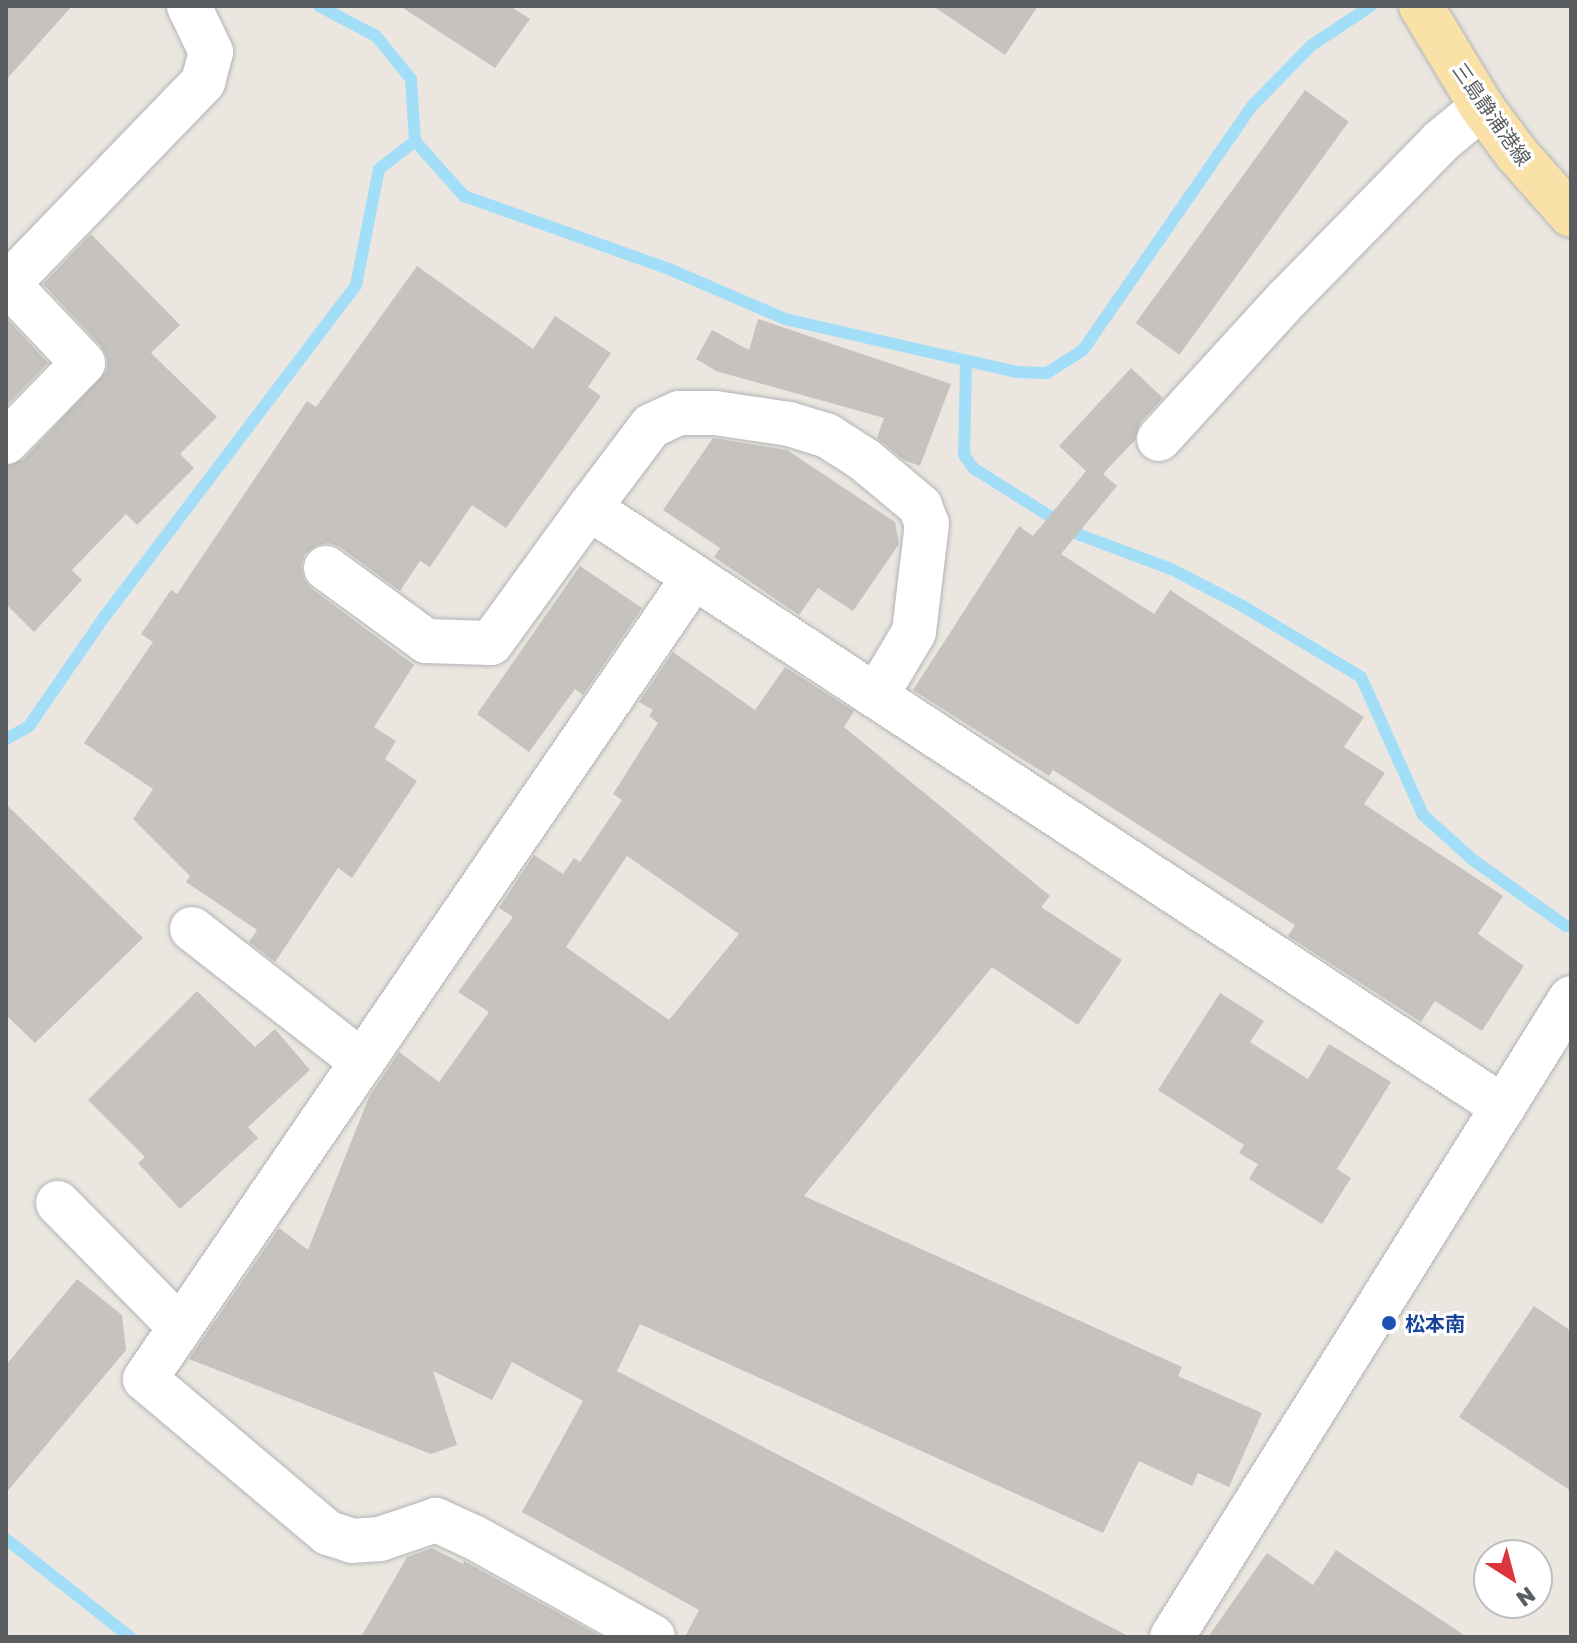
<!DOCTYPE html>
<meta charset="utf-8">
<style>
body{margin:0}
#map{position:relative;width:1577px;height:1643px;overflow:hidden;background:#ebe7e0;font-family:"Golos Text","Noto Sans JP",sans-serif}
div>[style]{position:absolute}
.stream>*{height:12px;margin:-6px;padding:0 6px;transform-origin:6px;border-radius:6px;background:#a3def9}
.building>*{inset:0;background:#c6c2bd;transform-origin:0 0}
.roads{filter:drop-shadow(0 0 2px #b1b4b7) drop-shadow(0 0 2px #b1b4b7)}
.minor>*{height:44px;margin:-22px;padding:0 22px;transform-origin:22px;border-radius:22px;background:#fff}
.major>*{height:44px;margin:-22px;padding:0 22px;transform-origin:22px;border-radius:22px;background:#f9e1a7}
.dots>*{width:22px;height:22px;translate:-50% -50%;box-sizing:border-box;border:4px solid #fff;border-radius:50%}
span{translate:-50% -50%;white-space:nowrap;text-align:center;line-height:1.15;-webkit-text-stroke:6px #fff;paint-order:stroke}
.street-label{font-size:20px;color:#595d60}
.transit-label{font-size:20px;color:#164399;font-weight:700}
.left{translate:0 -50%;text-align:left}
.frame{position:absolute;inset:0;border:8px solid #595d60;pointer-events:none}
.north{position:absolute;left:1473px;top:1539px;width:80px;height:80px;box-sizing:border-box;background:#fff;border:2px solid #bdbebf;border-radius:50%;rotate:144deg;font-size:22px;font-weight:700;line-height:32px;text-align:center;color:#595d60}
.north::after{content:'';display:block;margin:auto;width:28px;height:36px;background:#dc353e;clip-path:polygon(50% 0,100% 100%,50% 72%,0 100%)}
</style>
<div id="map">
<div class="stream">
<div style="left:319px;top:6px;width:64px;rotate:27.8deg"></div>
<div style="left:376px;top:36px;width:55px;rotate:50.9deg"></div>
<div style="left:411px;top:79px;width:62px;rotate:86.3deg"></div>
<div style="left:415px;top:141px;width:74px;rotate:48.3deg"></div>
<div style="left:464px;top:196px;width:218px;rotate:19.6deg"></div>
<div style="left:669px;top:269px;width:126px;rotate:23.3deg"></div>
<div style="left:785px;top:319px;width:237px;rotate:12.9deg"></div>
<div style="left:1016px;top:372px;width:31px;rotate:2deg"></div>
<div style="left:1047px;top:373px;width:43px;rotate:-32.6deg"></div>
<div style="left:1083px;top:350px;width:297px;rotate:-55.3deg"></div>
<div style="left:1252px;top:106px;width:86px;rotate:-45.5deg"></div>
<div style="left:1312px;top:45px;width:71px;rotate:-33.5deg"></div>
<div style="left:966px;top:362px;width:93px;rotate:91.2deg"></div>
<div style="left:964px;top:455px;width:16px;rotate:55deg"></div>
<div style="left:973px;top:468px;width:126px;rotate:32.1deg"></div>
<div style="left:1080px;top:535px;width:97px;rotate:20.5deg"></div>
<div style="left:1171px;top:569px;width:76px;rotate:27.2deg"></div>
<div style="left:1239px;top:604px;width:142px;rotate:30.9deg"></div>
<div style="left:1361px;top:677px;width:151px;rotate:65.8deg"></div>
<div style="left:1423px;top:815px;width:67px;rotate:42deg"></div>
<div style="left:1473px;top:860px;width:114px;rotate:35.4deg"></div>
<div style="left:6px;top:739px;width:26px;rotate:-29deg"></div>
<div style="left:29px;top:726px;width:134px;rotate:-55.4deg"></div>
<div style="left:105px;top:616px;width:415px;rotate:-52.8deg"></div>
<div style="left:356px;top:285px;width:118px;rotate:-78.8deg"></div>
<div style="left:379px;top:169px;width:46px;rotate:-37.9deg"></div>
<div style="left:6px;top:1539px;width:158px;rotate:38.3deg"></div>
</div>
<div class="building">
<div style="clip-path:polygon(6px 6px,72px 6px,6px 80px)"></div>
<div style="clip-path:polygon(400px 6px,510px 6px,530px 19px,495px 68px)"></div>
<div style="clip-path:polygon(933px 6px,1038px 6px,1005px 55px)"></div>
<div style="left:1305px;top:90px;width:54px;height:288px;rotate:36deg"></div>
<div style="clip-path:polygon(91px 234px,180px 325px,151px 353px,217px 417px,180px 454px,194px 468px,137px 525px,126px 514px,72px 570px,82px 580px,34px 632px,6px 604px,6px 466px,24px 459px,107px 370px,107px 358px,101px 346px,43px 284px)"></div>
<div style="clip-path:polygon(417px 266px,533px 349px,555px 316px,611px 353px,588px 387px,601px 396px,506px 528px,472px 505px,430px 567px,420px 561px,400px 591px,340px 547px,329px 543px,317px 545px,305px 554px,301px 566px,304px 579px,311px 588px,414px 665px,374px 727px,396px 741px,385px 759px,417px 781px,352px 878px,338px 868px,275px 962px,249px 942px,257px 930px,186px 882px,190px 876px,133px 819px,153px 789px,84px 743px,153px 642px,141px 634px,171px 590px,177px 594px,307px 401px,316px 407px)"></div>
<div style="clip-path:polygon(6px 318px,48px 363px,6px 406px)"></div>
<div style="clip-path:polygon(758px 319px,951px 384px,920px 466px,904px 460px,877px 438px,884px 418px,716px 371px,696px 359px,712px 330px,749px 350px)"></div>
<div style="clip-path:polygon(1131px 368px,1163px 398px,1140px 423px,1135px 440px,1103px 474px,1117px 486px,1061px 554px,1154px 614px,1170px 590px,1364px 717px,1344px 747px,1385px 773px,1364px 804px,1503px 896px,1478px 934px,1524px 966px,1482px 1031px,1435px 1001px,1421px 1022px,1288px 936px,1295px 925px,1053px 770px,1049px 776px,913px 690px,1019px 526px,1033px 536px,1086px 471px,1059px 446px)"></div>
<div style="clip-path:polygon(713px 438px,787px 450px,895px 522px,899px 544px,853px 611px,818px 588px,799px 615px,714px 557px,720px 548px,663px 510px)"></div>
<div style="clip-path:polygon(580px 566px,642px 608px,583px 695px,575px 689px,529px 752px,477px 714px)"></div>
<div style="clip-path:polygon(evenodd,673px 652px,755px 710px,785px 667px,854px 711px,844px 727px,1050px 896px,1041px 907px,1122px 960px,1078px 1025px,992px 967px,804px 1196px,1182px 1367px,1178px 1376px,1262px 1413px,1229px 1487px,1198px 1473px,1192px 1486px,1139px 1461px,1103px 1533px,640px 1324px,617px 1371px,1130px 1637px,685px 1637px,699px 1610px,522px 1512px,583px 1401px,512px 1362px,492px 1400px,433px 1371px,457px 1445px,431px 1454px,189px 1359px,279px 1228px,308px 1250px,369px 1097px,399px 1052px,439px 1082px,489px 1012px,458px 992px,513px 917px,499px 908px,534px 855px,563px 874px,574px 858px,580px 862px,622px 800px,613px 794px,658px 723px,649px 716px,653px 710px,639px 702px,673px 652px,627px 856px,739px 934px,669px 1020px,566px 947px,627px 856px)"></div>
<div style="clip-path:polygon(6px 804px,143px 938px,35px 1043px,6px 1015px)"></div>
<div style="clip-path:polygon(197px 991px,255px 1047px,275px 1029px,310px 1070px,248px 1127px,258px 1138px,180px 1209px,138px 1163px,145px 1157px,88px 1100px)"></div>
<div style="clip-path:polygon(1220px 993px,1264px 1021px,1250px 1042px,1308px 1079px,1329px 1044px,1391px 1082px,1337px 1169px,1351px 1178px,1322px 1224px,1249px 1179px,1258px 1164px,1239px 1153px,1244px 1145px,1158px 1090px)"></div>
<div style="clip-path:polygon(77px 1279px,122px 1315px,126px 1350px,6px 1493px,6px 1365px)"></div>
<div style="clip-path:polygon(1534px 1306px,1571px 1331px,1571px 1491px,1459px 1417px)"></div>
<div style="clip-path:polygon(432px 1548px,463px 1564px,464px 1561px,602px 1637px,361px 1637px,407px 1557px)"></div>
<div style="clip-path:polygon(1336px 1550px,1467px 1637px,1208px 1637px,1267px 1553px,1313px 1585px)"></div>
</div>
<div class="roads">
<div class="minor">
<div style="left:1159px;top:439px;width:190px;rotate:-47.6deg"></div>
<div style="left:1287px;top:299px;width:219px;rotate:-45.7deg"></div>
<div style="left:1440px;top:142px;width:55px;rotate:-39.8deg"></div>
<div style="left:6px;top:442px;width:110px;rotate:-45.7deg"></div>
<div style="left:83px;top:363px;width:109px;rotate:-133.5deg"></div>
<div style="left:8px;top:284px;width:281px;rotate:-46deg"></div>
<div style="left:203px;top:82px;width:31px;rotate:-75deg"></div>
<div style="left:211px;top:52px;width:51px;rotate:-115.6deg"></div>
<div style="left:589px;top:508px;width:103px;rotate:-52.9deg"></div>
<div style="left:651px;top:426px;width:31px;rotate:-25deg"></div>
<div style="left:679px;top:413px;width:36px"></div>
<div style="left:715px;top:413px;width:75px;rotate:8.5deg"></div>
<div style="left:789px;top:424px;width:39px;rotate:17deg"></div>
<div style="left:826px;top:435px;width:46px;rotate:32.7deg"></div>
<div style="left:865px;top:460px;width:72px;rotate:39.9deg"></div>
<div style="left:920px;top:506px;width:19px;rotate:69deg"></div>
<div style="left:927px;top:524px;width:109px;rotate:96.9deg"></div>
<div style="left:914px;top:632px;width:74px;rotate:120.7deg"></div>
<div style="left:326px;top:568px;width:124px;rotate:36.1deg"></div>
<div style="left:426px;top:641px;width:65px;rotate:1.8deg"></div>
<div style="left:491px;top:643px;width:167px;rotate:-54deg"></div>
<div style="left:589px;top:508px;width:1093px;rotate:33.24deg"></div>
<div style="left:192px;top:929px;width:216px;rotate:38deg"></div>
<div style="left:58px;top:1203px;width:174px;rotate:45.5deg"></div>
<div style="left:653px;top:1637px;width:206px;rotate:-150.9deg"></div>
<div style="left:473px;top:1537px;width:41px;rotate:-155.3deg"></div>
<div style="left:436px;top:1520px;width:59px;rotate:161.3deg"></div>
<div style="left:380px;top:1539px;width:27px;rotate:176deg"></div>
<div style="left:353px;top:1541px;width:26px;rotate:-162deg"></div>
<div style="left:328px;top:1533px;width:239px;rotate:-139.9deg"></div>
<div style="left:145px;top:1379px;width:972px;rotate:-55.61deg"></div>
<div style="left:1172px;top:1637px;width:753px;rotate:-58.02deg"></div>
</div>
<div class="major">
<div style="left:1421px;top:6px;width:118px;rotate:58.9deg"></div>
<div style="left:1482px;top:107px;width:57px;rotate:53.5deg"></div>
<div style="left:1516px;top:153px;width:83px;rotate:48.4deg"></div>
</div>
</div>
<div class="dots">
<div style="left:1389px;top:1323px;background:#1a4fb4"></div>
</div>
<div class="street-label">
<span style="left:1492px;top:114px;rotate:55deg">三島静浦港線</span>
</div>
<div class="transit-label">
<span class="left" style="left:1405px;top:1323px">松本南</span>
</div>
<div class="frame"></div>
<div class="north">N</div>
</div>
